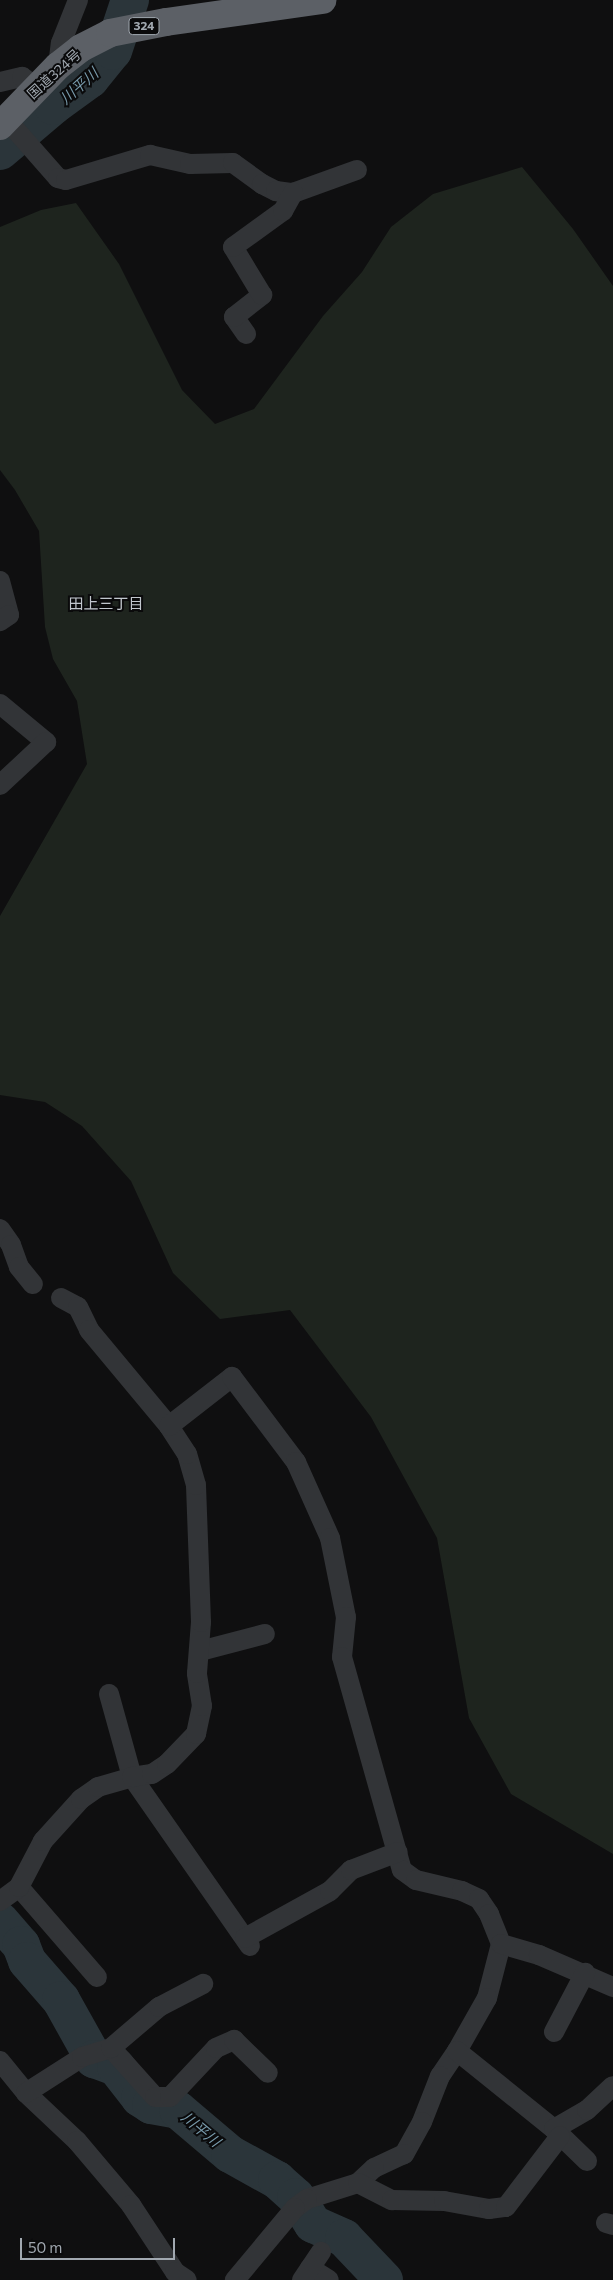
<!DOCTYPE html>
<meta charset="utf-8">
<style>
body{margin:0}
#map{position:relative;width:613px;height:2280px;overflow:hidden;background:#0f0f10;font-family:Commissioner,"Noto Sans JP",sans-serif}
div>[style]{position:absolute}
.green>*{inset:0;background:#1e241e}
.river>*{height:38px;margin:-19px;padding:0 19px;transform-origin:19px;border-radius:19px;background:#2b353a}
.street>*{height:20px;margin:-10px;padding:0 10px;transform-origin:10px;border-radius:10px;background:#323437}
.highway>*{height:28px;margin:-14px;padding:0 14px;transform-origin:14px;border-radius:14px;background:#5c6066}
span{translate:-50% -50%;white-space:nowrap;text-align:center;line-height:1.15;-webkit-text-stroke:4px #0a0a0b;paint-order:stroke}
.shield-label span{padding:1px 4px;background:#0a0a0b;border:1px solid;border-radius:4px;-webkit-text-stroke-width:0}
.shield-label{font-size:12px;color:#a1a8b0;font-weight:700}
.street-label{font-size:14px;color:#a1a8b0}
.water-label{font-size:15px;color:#789aab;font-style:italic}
.neighbourhood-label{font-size:15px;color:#c1c6cd}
.scale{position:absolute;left:20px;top:2238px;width:155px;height:22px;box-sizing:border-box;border:2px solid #a1a8b0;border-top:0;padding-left:6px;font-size:15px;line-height:18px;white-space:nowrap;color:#a1a8b0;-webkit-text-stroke:4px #0a0a0b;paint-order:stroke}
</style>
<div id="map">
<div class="green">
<div style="clip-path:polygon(522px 167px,573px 229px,613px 286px,613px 1854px,511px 1794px,469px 1718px,437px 1538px,371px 1417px,290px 1310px,220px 1319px,173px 1273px,131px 1181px,82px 1126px,45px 1102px,0 1095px,0 916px,87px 764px,77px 701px,53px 659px,45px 627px,39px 531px,15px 490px,0 470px,0 227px,41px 210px,76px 203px,119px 264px,182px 390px,215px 424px,254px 409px,323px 316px,362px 272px,391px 227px,433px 194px)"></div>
</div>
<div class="river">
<div style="left:0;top:151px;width:70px;rotate:-40.3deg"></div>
<div style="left:53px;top:106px;width:46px;rotate:-36.1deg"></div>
<div style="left:90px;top:79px;width:36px;rotate:-51deg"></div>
<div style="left:113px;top:51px;width:54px;rotate:-71.6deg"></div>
<div style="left:0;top:1921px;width:32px;rotate:49deg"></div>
<div style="left:21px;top:1945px;width:17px;rotate:69deg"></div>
<div style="left:27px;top:1961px;width:52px;rotate:48.9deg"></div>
<div style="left:61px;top:2000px;width:68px;rotate:60.8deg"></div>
<div style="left:94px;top:2059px;width:23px;rotate:20deg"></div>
<div style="left:116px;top:2067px;width:39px;rotate:52deg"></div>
<div style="left:140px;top:2098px;width:13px;rotate:32deg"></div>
<div style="left:151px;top:2105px;width:27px;rotate:10deg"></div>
<div style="left:178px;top:2110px;width:68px;rotate:40.2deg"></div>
<div style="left:230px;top:2154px;width:54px;rotate:29deg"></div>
<div style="left:277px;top:2180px;width:25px;rotate:42deg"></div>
<div style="left:296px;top:2197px;width:32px;rotate:58deg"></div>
<div style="left:313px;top:2224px;width:34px;rotate:24deg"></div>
<div style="left:344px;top:2238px;width:58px;rotate:46.4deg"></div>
</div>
<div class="street">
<div style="left:58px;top:66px;width:23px;rotate:-83deg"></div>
<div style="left:61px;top:43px;width:46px;rotate:-68.4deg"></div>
<div style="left:0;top:82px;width:23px;rotate:-13deg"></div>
<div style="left:22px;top:77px;width:18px;rotate:34deg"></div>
<div style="left:7px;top:120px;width:77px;rotate:48.7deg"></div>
<div style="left:58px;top:178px;width:8px;rotate:14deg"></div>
<div style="left:66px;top:180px;width:88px;rotate:-16.6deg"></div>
<div style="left:150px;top:155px;width:41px;rotate:12.7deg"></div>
<div style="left:190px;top:164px;width:43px;rotate:-1.3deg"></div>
<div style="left:233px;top:163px;width:36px;rotate:36deg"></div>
<div style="left:262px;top:184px;width:16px;rotate:27deg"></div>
<div style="left:276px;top:191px;width:17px;rotate:7deg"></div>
<div style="left:293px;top:193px;width:68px;rotate:-19.8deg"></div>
<div style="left:246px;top:334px;width:21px;rotate:-125deg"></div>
<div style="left:234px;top:317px;width:36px;rotate:-38deg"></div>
<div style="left:262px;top:295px;width:56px;rotate:-121.1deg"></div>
<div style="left:233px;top:247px;width:62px;rotate:-35.8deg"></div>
<div style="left:283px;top:211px;width:21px;rotate:-61deg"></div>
<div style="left:0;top:581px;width:35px;rotate:75deg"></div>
<div style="left:9px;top:615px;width:11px;rotate:146deg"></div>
<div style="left:0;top:704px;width:60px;rotate:39.6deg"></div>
<div style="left:46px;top:742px;width:63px;rotate:136.9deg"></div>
<div style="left:0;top:1229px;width:19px;rotate:55deg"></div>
<div style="left:11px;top:1245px;width:23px;rotate:70deg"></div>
<div style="left:19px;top:1267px;width:22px;rotate:51deg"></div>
<div style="left:61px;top:1298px;width:19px;rotate:28deg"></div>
<div style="left:78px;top:1307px;width:25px;rotate:64deg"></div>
<div style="left:89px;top:1330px;width:125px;rotate:50.2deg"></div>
<div style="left:200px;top:1651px;width:67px;rotate:-14.7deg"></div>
<div style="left:109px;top:1694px;width:86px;rotate:74.5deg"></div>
<div style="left:132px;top:1777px;width:206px;rotate:55.1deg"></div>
<div style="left:19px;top:1887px;width:119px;rotate:49.1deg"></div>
<div style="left:0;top:1901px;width:24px;rotate:-36deg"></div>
<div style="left:19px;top:1887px;width:52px;rotate:-62.4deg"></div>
<div style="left:43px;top:1841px;width:57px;rotate:-47.9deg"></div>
<div style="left:81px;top:1799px;width:21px;rotate:-35deg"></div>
<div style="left:98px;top:1787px;width:35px;rotate:-16deg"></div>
<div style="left:132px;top:1777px;width:20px;rotate:-9deg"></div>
<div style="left:152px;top:1774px;width:18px;rotate:-34deg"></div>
<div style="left:167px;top:1764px;width:42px;rotate:-46deg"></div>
<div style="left:196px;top:1734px;width:29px;rotate:-78deg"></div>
<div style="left:202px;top:1706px;width:33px;rotate:-99deg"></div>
<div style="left:197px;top:1673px;width:51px;rotate:-85.5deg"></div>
<div style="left:201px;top:1622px;width:137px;rotate:-92.1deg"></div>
<div style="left:196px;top:1485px;width:32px;rotate:-106deg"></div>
<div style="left:187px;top:1454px;width:33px;rotate:-123deg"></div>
<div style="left:169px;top:1426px;width:80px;rotate:-37.9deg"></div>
<div style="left:232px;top:1377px;width:106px;rotate:53deg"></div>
<div style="left:296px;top:1462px;width:83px;rotate:65.9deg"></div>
<div style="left:330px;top:1538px;width:81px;rotate:78.6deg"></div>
<div style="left:346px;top:1617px;width:40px;rotate:95.7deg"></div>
<div style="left:342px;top:1657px;width:221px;rotate:74.3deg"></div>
<div style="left:402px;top:1870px;width:17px;rotate:36deg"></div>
<div style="left:416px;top:1880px;width:47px;rotate:13.4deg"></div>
<div style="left:462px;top:1891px;width:19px;rotate:25deg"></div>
<div style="left:479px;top:1899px;width:18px;rotate:56deg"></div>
<div style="left:489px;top:1914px;width:32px;rotate:68deg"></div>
<div style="left:501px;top:1944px;width:56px;rotate:104.5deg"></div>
<div style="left:487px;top:1998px;width:61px;rotate:119.5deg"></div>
<div style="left:457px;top:2051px;width:30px;rotate:124deg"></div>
<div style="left:440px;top:2076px;width:49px;rotate:111.4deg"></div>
<div style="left:422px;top:2122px;width:37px;rotate:119deg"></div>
<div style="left:404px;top:2154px;width:33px;rotate:155deg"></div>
<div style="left:374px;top:2168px;width:22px;rotate:137deg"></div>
<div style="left:358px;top:2183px;width:53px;rotate:162.6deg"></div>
<div style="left:307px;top:2199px;width:15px;rotate:143deg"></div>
<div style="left:295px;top:2208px;width:94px;rotate:129.8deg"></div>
<div style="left:245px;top:1938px;width:97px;rotate:-28.9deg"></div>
<div style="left:330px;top:1891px;width:30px;rotate:-45deg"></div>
<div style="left:351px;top:1870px;width:50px;rotate:-21deg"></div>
<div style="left:501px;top:1944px;width:40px;rotate:16deg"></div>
<div style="left:539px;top:1955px;width:81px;rotate:23.4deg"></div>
<div style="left:554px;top:2032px;width:67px;rotate:-62.3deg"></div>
<div style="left:111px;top:2048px;width:66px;rotate:48.1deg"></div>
<div style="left:155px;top:2097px;width:15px"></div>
<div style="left:170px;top:2097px;width:67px;rotate:-46.8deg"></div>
<div style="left:216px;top:2048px;width:20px;rotate:-24deg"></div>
<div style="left:234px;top:2040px;width:47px;rotate:44.1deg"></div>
<div style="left:457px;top:2051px;width:124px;rotate:38.8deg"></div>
<div style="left:554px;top:2129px;width:46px;rotate:44.1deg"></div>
<div style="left:0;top:2061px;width:41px;rotate:50.9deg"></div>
<div style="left:26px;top:2093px;width:70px;rotate:43.3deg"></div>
<div style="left:77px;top:2141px;width:84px;rotate:49.8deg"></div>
<div style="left:131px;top:2205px;width:80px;rotate:56.7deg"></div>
<div style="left:175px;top:2272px;width:14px;rotate:34deg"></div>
<div style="left:26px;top:2093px;width:67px;rotate:-32.7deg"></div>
<div style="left:82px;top:2057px;width:30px;rotate:-17deg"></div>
<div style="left:111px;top:2048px;width:63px;rotate:-40.5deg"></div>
<div style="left:159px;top:2007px;width:50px;rotate:-27.6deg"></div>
<div style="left:554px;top:2129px;width:38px;rotate:-30deg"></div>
<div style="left:587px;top:2110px;width:35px;rotate:-43deg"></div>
<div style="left:358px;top:2183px;width:38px;rotate:27deg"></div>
<div style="left:392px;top:2200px;width:52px;rotate:1.1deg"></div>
<div style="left:444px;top:2201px;width:46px;rotate:10.1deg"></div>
<div style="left:489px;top:2209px;width:17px;rotate:-7deg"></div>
<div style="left:506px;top:2207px;width:89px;rotate:-52.7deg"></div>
<div style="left:606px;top:2223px;width:7px;rotate:16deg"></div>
<div style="left:310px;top:2268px;width:22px;rotate:32deg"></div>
<div style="left:302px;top:2280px;width:34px;rotate:-56deg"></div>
</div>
<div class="highway">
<div style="left:0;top:126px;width:83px;rotate:-46deg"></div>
<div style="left:58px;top:66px;width:29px;rotate:-38deg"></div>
<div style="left:81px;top:48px;width:33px;rotate:-27deg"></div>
<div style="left:110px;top:33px;width:57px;rotate:-11.1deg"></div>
<div style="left:166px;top:22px;width:158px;rotate:-8deg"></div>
</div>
<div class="shield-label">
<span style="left:144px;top:26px">324</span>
</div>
<div class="street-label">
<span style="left:54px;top:74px;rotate:-42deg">国道324号</span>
</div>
<div class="water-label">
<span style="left:79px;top:86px;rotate:-42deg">川平川</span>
<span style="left:201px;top:2129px;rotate:40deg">川平川</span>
</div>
<div class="neighbourhood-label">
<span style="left:106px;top:604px">田上三丁目</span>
</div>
<div class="scale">50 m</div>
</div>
